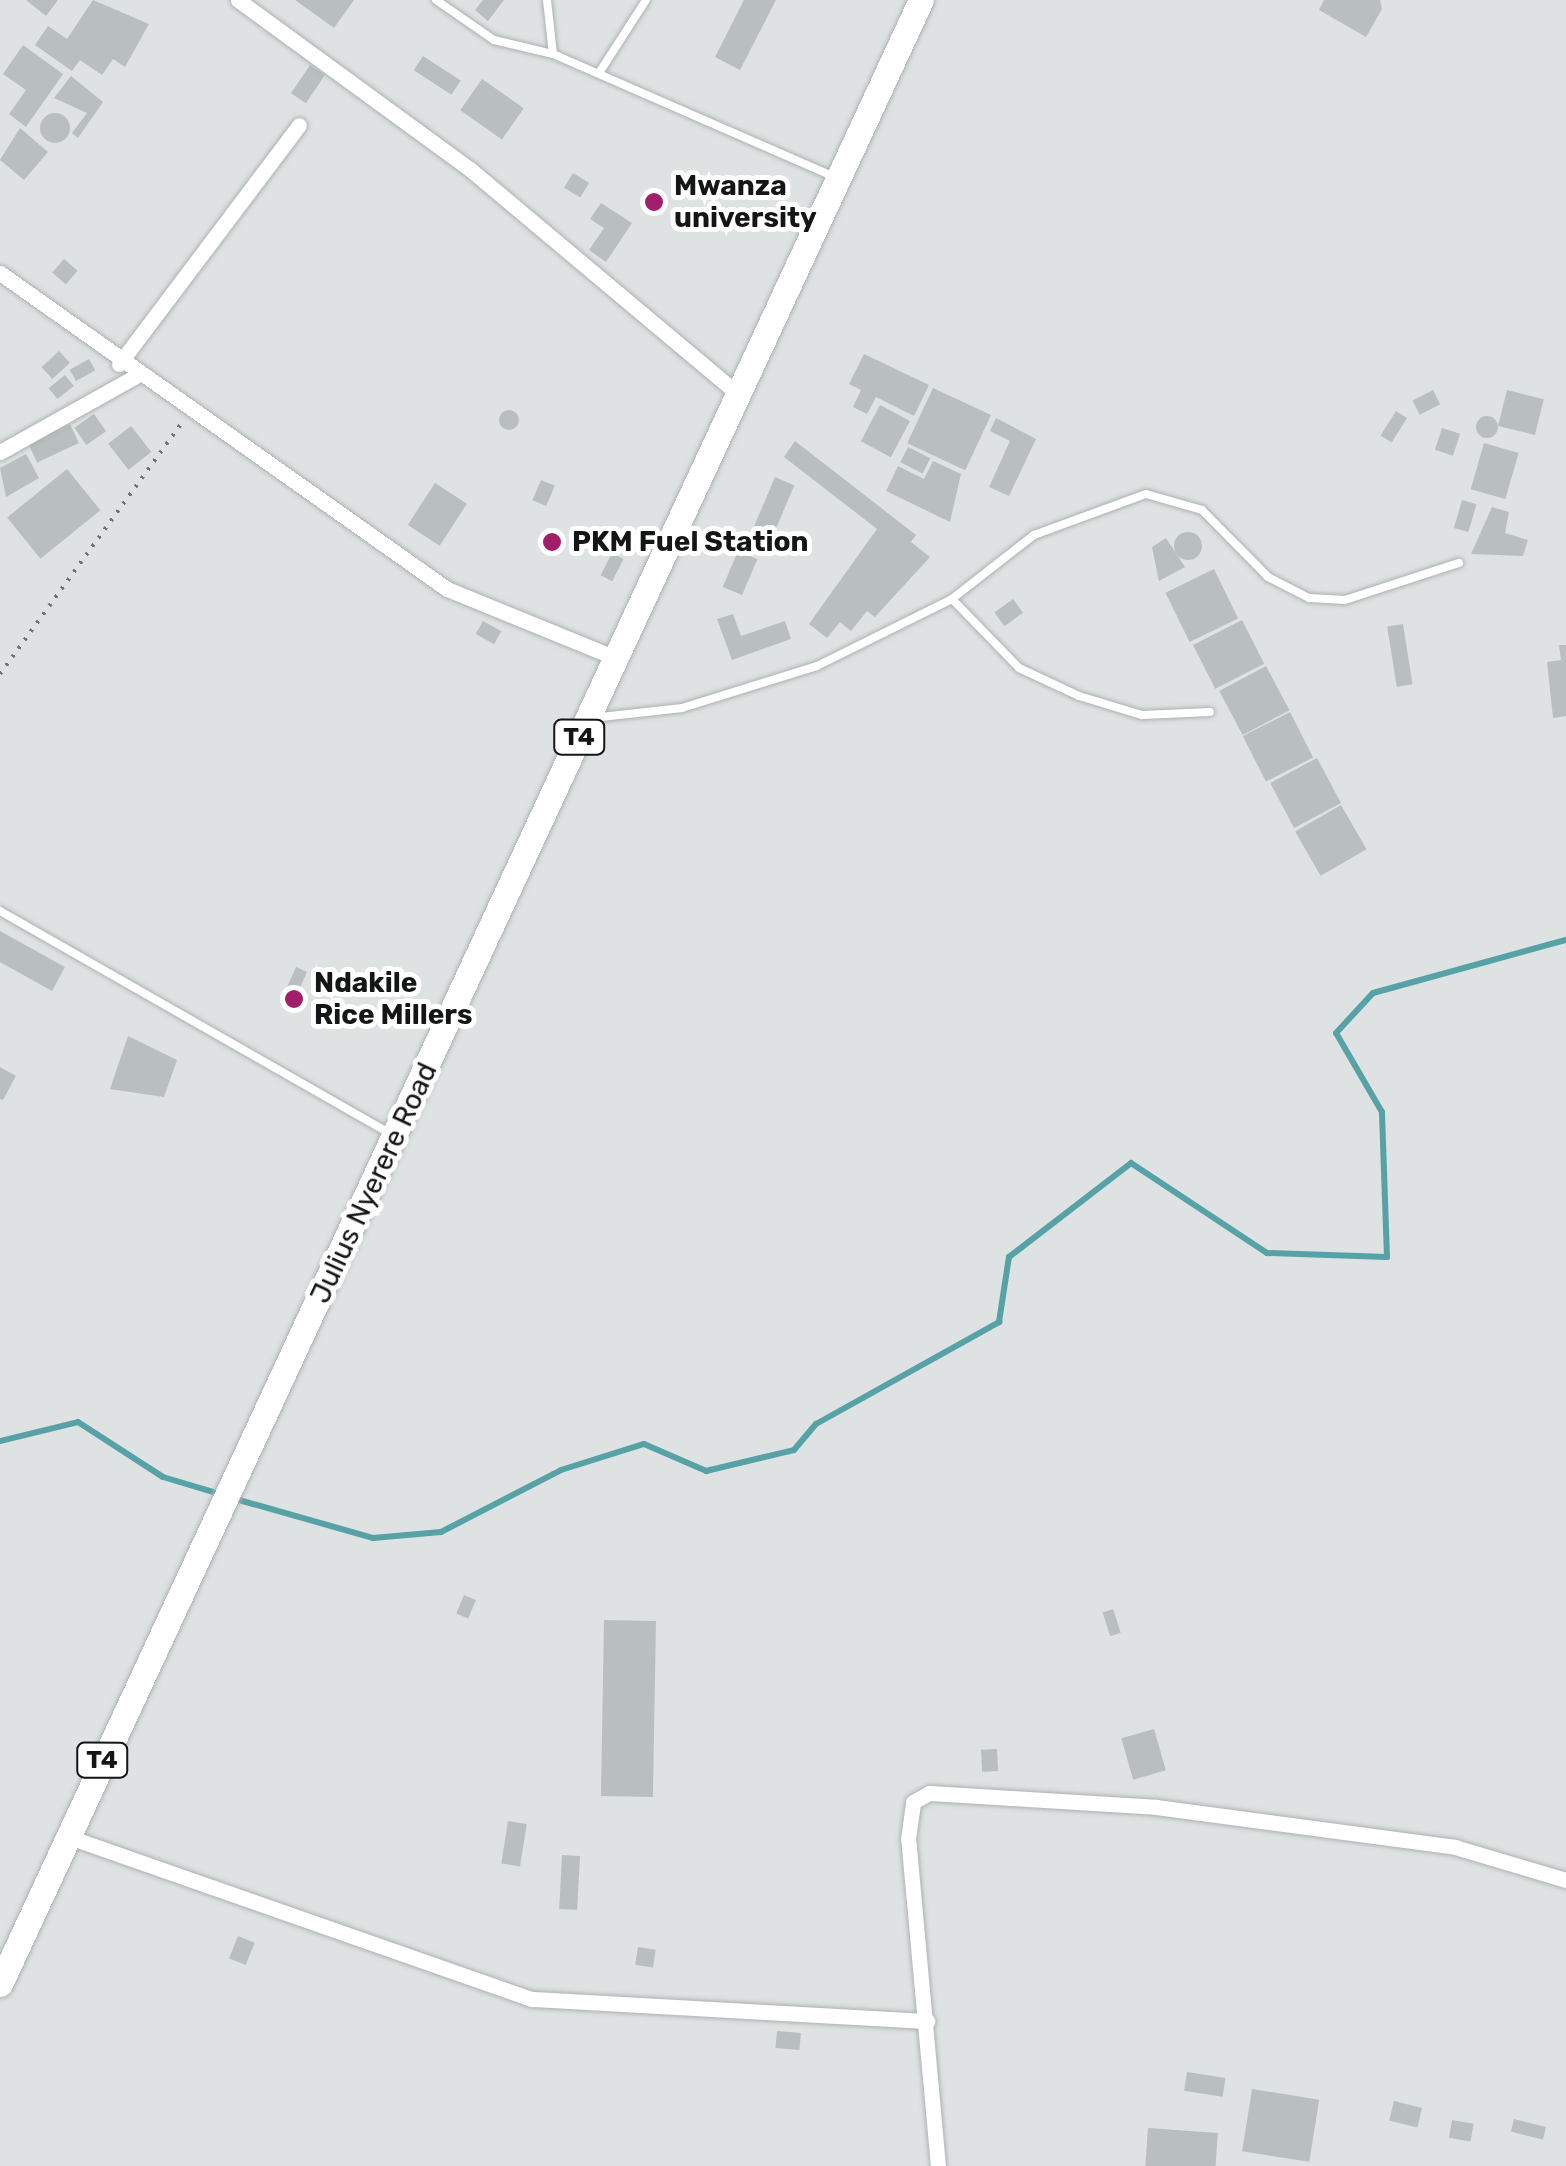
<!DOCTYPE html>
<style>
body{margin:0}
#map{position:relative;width:1566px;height:2166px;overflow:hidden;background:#dee2e2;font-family:Rubik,sans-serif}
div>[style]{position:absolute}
.stream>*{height:6px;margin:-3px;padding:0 3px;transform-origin:3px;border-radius:3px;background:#57a2a7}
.building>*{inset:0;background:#b9bebe;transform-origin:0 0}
.round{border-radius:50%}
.path>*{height:4px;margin-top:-2px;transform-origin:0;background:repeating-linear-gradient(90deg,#727474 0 2.5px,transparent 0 10.5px)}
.roads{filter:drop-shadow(0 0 2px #adb1b1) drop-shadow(0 0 2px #adb1b1)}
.service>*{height:8px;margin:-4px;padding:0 4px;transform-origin:4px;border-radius:4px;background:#fff}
.minor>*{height:15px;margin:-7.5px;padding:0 7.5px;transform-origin:7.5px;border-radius:7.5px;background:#fff}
.trunk>*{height:25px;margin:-12.5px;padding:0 12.5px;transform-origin:12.5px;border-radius:12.5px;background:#fff}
.dots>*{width:28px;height:28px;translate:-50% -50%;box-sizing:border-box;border:5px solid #fff;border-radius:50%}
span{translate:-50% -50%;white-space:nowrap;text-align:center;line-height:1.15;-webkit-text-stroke:10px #fff;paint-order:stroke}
.shield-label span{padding:2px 8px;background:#fff;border:2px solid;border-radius:8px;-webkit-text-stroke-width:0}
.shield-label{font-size:25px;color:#141515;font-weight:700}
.poi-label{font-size:28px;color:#141515;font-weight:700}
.left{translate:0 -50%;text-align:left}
.street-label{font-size:28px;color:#141515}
</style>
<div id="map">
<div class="stream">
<div style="left:0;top:1441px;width:80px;rotate:-13.7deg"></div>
<div style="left:78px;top:1422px;width:101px;rotate:32.9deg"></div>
<div style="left:163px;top:1477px;width:59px;rotate:16.6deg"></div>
<div style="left:232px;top:1498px;width:147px;rotate:15.8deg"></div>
<div style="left:373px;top:1538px;width:68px;rotate:-5deg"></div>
<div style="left:441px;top:1532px;width:135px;rotate:-27.3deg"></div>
<div style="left:561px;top:1470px;width:87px;rotate:-17.4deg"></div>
<div style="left:644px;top:1444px;width:68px;rotate:23.5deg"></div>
<div style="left:706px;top:1471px;width:90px;rotate:-13.4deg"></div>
<div style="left:794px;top:1450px;width:34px;rotate:-50deg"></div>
<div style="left:816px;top:1424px;width:210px;rotate:-29.1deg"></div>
<div style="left:999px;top:1322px;width:66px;rotate:-81.3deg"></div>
<div style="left:1009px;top:1257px;width:154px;rotate:-37.6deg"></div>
<div style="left:1131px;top:1163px;width:163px;rotate:33.5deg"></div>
<div style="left:1267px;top:1253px;width:120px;rotate:1.9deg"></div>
<div style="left:1387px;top:1257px;width:145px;rotate:-92deg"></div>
<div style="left:1382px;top:1112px;width:91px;rotate:-120.2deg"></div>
<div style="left:1336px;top:1033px;width:54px;rotate:-47.2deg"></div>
<div style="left:1373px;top:993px;width:200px;rotate:-15.4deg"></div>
</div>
<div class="building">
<div style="clip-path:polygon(26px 0,58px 0,46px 16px)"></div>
<div style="clip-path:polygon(93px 0,149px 24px,125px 67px,113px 59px,102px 75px,80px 60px,72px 71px,35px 45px,48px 26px,67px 39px)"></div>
<div style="clip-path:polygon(295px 0,354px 0,334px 28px)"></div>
<div style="clip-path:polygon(483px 0,504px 0,488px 21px,475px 10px)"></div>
<div style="clip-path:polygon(744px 0,776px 0,740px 70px,715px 57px)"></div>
<div style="clip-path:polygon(1324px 0,1380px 0,1382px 9px,1366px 37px,1319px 10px)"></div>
<div style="clip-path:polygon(23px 45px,63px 74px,26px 127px,9px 114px,26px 90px,3px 74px)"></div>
<div style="left:423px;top:56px;width:45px;height:17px;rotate:33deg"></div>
<div style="left:310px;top:65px;width:18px;height:34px;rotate:34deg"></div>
<div style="clip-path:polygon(71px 76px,103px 102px,78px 138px,72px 133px,87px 113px,54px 98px)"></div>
<div style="left:482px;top:79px;width:51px;height:38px;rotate:35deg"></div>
<div class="round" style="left:40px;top:113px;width:30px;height:30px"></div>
<div style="clip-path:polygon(20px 128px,48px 152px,24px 180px,0 160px)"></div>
<div style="left:573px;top:173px;width:19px;height:17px;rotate:32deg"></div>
<div style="clip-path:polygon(601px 203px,632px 223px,606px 262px,589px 250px,604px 228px,590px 219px)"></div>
<div style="left:64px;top:259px;width:18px;height:18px;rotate:41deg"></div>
<div style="left:59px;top:351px;width:16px;height:24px;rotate:47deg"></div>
<div style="clip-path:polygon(864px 354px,929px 385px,914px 416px,876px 397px,867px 414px,853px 407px,861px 390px,849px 384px)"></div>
<div style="left:89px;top:359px;width:13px;height:22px;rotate:61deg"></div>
<div style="left:65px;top:375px;width:14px;height:21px;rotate:51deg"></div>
<div style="left:933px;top:388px;width:64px;height:61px;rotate:25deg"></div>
<div style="left:1433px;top:390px;width:16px;height:23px;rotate:63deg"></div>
<div style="left:1507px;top:390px;width:38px;height:37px;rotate:14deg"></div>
<div style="left:880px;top:405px;width:34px;height:41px;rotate:28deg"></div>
<div class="round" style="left:499px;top:410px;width:20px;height:20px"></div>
<div style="left:1396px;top:411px;width:13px;height:29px;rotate:32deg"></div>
<div style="left:94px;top:414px;width:21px;height:24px;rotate:55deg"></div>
<div class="round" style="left:1476px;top:416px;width:22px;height:22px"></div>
<div style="clip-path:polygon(996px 418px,1036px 439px,1009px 496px,989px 487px,1010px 441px,990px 431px)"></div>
<div style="left:70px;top:424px;width:21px;height:46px;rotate:65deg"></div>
<div style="left:131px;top:426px;width:33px;height:29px;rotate:52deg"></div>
<div style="left:1442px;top:428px;width:19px;height:23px;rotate:18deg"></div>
<div style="clip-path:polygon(795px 441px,916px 535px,911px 542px,930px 557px,875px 617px,867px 611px,851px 631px,840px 622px,827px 638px,809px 624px,877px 529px,784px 457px)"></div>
<div style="left:1484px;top:443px;width:36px;height:48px;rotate:16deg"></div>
<div style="left:908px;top:447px;width:25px;height:17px;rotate:27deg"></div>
<div style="clip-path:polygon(26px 454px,39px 478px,6px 497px,0 468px)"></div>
<div style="clip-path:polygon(933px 461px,961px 474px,950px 522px,886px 491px,898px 466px,924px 479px)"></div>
<div style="left:67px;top:469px;width:53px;height:77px;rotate:51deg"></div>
<div style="left:775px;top:477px;width:21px;height:71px;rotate:23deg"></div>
<div style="left:541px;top:480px;width:15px;height:22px;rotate:23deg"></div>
<div style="left:435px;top:483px;width:38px;height:50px;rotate:33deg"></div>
<div style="left:1462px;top:500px;width:15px;height:29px;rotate:16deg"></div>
<div style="clip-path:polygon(1492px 507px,1509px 512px,1505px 533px,1528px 540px,1523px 556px,1471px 554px)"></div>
<div class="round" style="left:1174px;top:532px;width:28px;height:28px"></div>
<div style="clip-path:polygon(1166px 538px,1185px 567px,1159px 581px,1152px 547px)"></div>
<div style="left:738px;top:551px;width:21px;height:39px;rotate:23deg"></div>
<div style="left:612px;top:553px;width:13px;height:25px;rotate:27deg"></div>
<div style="left:1214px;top:569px;width:55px;height:54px;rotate:64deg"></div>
<div style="left:1013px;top:599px;width:17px;height:23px;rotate:54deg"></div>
<div style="clip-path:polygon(733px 614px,741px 636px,785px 621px,791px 639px,732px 660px,717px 619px)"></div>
<div style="left:1242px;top:620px;width:49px;height:55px;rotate:63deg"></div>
<div style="left:483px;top:621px;width:21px;height:15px;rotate:29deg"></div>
<div style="left:1403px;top:624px;width:61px;height:16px;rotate:81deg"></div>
<div style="clip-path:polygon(1559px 645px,1566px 645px,1566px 716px,1553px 718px,1547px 662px,1561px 660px)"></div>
<div style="left:1266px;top:666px;width:50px;height:53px;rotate:62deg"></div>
<div style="left:1290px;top:712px;width:51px;height:53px;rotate:63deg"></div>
<div style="left:1317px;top:758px;width:51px;height:53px;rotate:62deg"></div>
<div style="left:1341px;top:805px;width:51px;height:53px;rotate:60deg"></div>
<div style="clip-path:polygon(0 931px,65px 967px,52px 991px,0 962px)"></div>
<div style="left:296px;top:967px;width:12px;height:30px;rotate:24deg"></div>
<div style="clip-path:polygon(128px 1036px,177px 1060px,164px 1097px,110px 1089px)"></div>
<div style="clip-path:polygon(0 1067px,16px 1076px,3px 1100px,0 1099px)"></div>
<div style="left:464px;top:1595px;width:13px;height:20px;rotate:23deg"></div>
<div style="left:1113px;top:1609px;width:25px;height:11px;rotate:72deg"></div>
<div style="left:604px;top:1620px;width:52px;height:176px;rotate:1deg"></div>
<div style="left:1154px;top:1729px;width:43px;height:34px;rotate:74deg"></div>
<div style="left:997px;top:1749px;width:22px;height:16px;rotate:87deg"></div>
<div style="left:508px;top:1821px;width:19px;height:43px;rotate:9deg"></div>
<div style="left:562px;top:1855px;width:18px;height:54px;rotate:3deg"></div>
<div style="left:238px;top:1936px;width:18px;height:24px;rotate:22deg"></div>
<div style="left:638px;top:1947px;width:18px;height:18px;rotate:9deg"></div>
<div style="left:777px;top:2031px;width:24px;height:17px;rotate:5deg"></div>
<div style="left:1187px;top:2072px;width:39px;height:19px;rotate:9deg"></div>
<div style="left:1252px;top:2089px;width:68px;height:63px;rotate:9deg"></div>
<div style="left:1394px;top:2101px;width:29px;height:20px;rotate:14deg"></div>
<div style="left:1514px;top:2119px;width:33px;height:13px;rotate:14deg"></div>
<div style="left:1452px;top:2120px;width:22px;height:18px;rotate:10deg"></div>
<div style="left:1148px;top:2128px;width:70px;height:38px;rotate:4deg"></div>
</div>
<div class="path">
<div style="left:0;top:674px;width:312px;rotate:-54.1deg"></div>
</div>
<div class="roads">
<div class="service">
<div style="left:436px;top:0;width:70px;rotate:34.6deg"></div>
<div style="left:494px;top:40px;width:61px;rotate:13.3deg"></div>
<div style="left:553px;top:54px;width:305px;rotate:23.6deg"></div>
<div style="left:547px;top:0;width:54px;rotate:83.7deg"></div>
<div style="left:599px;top:73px;width:87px;rotate:-57.2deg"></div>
<div style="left:952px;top:599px;width:96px;rotate:45.8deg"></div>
<div style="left:1019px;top:668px;width:66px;rotate:25deg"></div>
<div style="left:1079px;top:696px;width:66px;rotate:16.8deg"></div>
<div style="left:1142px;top:715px;width:68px;rotate:-2.5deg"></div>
<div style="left:592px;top:718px;width:91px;rotate:-6.3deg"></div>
<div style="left:682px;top:708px;width:141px;rotate:-17.3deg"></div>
<div style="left:817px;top:666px;width:151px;rotate:-26.4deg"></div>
<div style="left:952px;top:599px;width:104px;rotate:-38deg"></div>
<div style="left:1034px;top:535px;width:119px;rotate:-20.1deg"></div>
<div style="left:1146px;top:494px;width:58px;rotate:15.9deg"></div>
<div style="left:1202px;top:510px;width:94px;rotate:45.4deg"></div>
<div style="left:1268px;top:577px;width:46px;rotate:27.1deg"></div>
<div style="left:1309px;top:598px;width:36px;rotate:3deg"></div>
<div style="left:1345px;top:600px;width:120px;rotate:-18deg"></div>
<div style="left:0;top:911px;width:448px;rotate:29.7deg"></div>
</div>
<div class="minor">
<div style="left:238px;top:0;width:288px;rotate:36.1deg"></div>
<div style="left:471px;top:170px;width:347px;rotate:40deg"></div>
<div style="left:0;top:273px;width:547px;rotate:35.26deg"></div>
<div style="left:447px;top:589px;width:180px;rotate:22.2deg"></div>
<div style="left:119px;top:364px;width:299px;rotate:-53deg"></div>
<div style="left:0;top:452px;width:156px;rotate:-29.2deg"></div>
<div style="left:66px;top:1836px;width:494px;rotate:19.3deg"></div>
<div style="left:532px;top:1999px;width:396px;rotate:3.2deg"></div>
<div style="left:938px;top:2166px;width:328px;rotate:-95.2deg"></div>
<div style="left:908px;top:1839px;width:37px;rotate:-82deg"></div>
<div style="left:913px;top:1802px;width:18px;rotate:-29deg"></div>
<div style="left:929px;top:1793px;width:227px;rotate:3.5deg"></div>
<div style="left:1156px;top:1807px;width:302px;rotate:7.6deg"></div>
<div style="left:1455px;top:1847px;width:116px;rotate:16.6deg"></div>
</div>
<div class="trunk">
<div style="left:0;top:1984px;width:2187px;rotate:-65.1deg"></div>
</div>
</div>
<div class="dots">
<div style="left:654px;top:202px;background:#a21d6a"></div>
<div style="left:552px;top:542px;background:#a21d6a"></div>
<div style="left:294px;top:999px;background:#a21d6a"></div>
</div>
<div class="shield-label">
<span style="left:579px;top:737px">T4</span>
<span style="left:102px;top:1760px">T4</span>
</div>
<div class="poi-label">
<span class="left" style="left:674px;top:202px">Mwanza<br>university</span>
<span class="left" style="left:572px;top:542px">PKM Fuel Station</span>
<span class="left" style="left:314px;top:999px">Ndakile<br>Rice Millers</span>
</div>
<div class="street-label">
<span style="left:374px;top:1183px;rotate:-65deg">Julius Nyerere Road</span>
</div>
</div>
